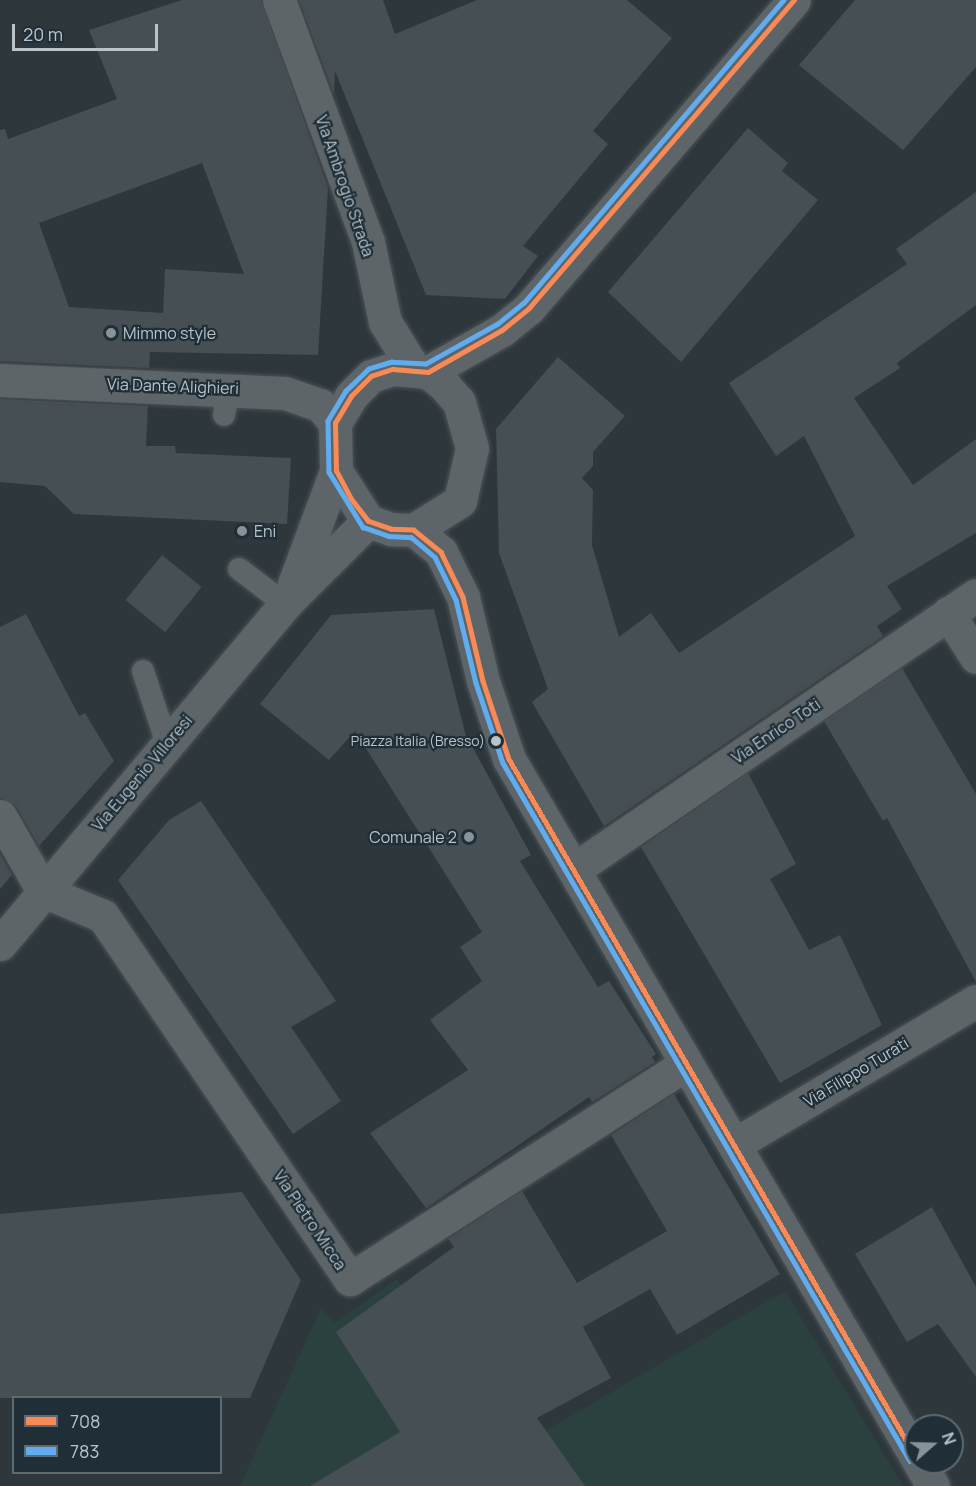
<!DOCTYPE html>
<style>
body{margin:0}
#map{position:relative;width:976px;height:1486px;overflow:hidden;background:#2d373c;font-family:Manrope,sans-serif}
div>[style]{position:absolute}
.green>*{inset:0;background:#2a413f}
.building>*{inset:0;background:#464f53;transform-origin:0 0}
.roads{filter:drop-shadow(0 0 2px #4b5256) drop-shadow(0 0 2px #4b5256)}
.lane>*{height:22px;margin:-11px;padding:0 11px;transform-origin:11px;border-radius:11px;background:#5d6569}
.street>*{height:33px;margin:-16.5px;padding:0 16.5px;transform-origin:16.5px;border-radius:16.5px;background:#5d6569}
.bus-1>*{height:4.5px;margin:-2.25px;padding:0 2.25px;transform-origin:2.25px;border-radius:2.25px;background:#f98a56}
.bus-2>*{height:4.5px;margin:-2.25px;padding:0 2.25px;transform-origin:2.25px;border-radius:2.25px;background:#60acee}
.dots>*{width:16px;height:16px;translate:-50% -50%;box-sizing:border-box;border:3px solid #202e37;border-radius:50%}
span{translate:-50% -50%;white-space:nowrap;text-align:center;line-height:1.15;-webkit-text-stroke:4.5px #202e37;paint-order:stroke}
.bus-label{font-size:14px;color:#b8c4cb}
.right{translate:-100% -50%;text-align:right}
.street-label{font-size:16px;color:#b8c4cb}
.poi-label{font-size:16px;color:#b8c4cb}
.left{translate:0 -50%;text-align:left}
.legend{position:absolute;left:12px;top:1396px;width:210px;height:78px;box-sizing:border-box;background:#202e37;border:2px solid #5d6a72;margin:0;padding:8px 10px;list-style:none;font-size:18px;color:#b8c4cb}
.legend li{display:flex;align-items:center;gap:12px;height:30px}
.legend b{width:30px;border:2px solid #5d6a72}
.north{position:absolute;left:904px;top:1414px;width:60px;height:60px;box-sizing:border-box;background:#202e37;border:2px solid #5d6a72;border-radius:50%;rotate:70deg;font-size:16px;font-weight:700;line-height:24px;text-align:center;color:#b8c4cb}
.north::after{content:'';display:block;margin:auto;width:21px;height:27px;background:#879399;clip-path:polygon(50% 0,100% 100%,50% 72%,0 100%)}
.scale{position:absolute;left:12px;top:24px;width:146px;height:27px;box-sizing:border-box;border:3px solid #b8c4cb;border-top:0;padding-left:8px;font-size:18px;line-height:21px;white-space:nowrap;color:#b8c4cb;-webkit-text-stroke:4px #202e37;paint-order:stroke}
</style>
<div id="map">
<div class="green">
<div style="clip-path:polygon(397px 1279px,514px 1449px,785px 1291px,903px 1486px,240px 1486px,321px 1308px,334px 1323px)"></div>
</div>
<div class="building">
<div style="clip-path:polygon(evenodd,182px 0,261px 0,328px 188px,318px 355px,150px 352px,149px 368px,0 361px,0 130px,5px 129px,8px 139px,117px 99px,89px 30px,182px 0,202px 163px,244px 274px,165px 269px,163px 313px,69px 307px,39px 223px,202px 163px)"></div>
<div style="clip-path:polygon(299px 0,383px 0,395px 34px,477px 0,627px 0,672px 38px,593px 131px,608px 144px,523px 246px,538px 256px,505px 299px,426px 295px,335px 71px,334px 94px)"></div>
<div style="clip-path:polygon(855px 0,976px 0,976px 67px,903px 150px,799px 65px)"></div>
<div style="clip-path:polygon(748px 128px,788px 163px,782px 171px,818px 200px,681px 362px,608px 292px)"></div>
<div style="clip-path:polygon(976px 192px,976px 305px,897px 363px,900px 368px,854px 398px,913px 485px,976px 439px,976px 533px,887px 586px,902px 609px,877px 626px,883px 636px,604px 826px,532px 702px,548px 689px,499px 553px,496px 429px,558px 357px,625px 416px,593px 452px,593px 466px,582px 478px,593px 490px,592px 545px,619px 637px,651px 613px,679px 653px,855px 536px,804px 436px,776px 456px,729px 383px,907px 264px,896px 249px)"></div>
<div style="clip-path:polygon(0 399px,148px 406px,146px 446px,175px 446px,176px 453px,291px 458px,287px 524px,74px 514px,45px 486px,0 482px)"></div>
<div style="left:162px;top:555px;width:51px;height:58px;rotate:39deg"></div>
<div style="clip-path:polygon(434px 609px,469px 748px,472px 746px,531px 855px,520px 861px,598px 987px,609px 981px,656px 1054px,652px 1057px,655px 1062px,592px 1102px,589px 1097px,426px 1208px,370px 1133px,468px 1070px,430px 1020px,482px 981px,460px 947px,482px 932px,355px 731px,329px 760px,260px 704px,331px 615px)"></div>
<div style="clip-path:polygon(26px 614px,79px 716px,85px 713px,114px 761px,39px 846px,16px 806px,0 797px,0 627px)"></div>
<div style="clip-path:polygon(902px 668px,976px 794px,976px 982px,887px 818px,883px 821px,824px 721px)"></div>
<div style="clip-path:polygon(748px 773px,796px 864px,770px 879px,809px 950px,840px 935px,882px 1025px,780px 1083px,641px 847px)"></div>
<div style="clip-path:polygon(201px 801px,336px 1001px,291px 1027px,341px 1101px,293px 1134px,118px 880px,169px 820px)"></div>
<div style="clip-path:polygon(0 854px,12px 875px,0 889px)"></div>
<div style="clip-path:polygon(674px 1094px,780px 1274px,677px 1335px,650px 1289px,583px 1327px,611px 1378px,537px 1418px,585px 1486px,310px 1486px,400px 1432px,336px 1332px,454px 1247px,448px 1239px,522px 1191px,577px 1283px,667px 1231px,611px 1135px)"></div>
<div style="clip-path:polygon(242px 1192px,301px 1280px,250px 1398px,0 1398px,0 1214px)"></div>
<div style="clip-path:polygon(932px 1207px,976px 1287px,976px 1377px,938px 1324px,907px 1342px,855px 1254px)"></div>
</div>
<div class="roads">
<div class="lane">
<div style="left:224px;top:415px;width:28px;rotate:-80deg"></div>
<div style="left:239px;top:569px;width:58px;rotate:37.3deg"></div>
<div style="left:143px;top:671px;width:77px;rotate:71.8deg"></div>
</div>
<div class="street">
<div style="left:279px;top:0;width:258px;rotate:69.8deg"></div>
<div style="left:368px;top:242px;width:82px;rotate:78deg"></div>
<div style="left:385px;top:322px;width:55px;rotate:58.3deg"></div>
<div style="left:393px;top:369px;width:35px;rotate:5deg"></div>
<div style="left:428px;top:372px;width:21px;rotate:39deg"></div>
<div style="left:444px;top:385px;width:23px;rotate:49deg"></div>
<div style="left:459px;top:402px;width:48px;rotate:74.2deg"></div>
<div style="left:472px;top:448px;width:54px;rotate:102.8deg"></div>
<div style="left:460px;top:501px;width:54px;rotate:147.8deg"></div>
<div style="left:414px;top:530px;width:23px;rotate:-178deg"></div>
<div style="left:391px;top:529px;width:24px;rotate:-161deg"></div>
<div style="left:368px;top:521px;width:59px;rotate:-122.6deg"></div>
<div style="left:336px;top:471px;width:48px;rotate:-91.2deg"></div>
<div style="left:335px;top:423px;width:31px;rotate:-59deg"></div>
<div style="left:351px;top:396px;width:28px;rotate:-45deg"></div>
<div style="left:371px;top:376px;width:23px;rotate:-18deg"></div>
<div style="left:428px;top:372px;width:85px;rotate:-29.6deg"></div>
<div style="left:502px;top:330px;width:35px;rotate:-39deg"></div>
<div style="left:529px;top:308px;width:406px;rotate:-49.3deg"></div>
<div style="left:0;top:380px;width:285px;rotate:2.6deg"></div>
<div style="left:285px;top:393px;width:37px;rotate:19deg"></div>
<div style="left:320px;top:405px;width:23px;rotate:50deg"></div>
<div style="left:414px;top:530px;width:35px;rotate:39deg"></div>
<div style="left:441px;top:552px;width:50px;rotate:63.9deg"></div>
<div style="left:463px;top:597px;width:86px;rotate:76.6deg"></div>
<div style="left:483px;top:681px;width:82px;rotate:71.6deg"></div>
<div style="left:509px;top:759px;width:808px;rotate:59.75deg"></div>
<div style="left:294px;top:584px;width:121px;rotate:-69.6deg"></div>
<div style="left:948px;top:613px;width:52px;rotate:57.5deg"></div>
<div style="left:0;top:816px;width:86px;rotate:60.2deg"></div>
<div style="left:576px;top:868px;width:484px;rotate:-34.3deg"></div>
<div style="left:43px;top:891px;width:65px;rotate:22.6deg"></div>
<div style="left:103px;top:916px;width:439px;rotate:55.8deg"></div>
<div style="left:350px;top:1279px;width:398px;rotate:-32.6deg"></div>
<div style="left:0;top:944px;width:444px;rotate:-50deg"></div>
<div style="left:285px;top:604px;width:117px;rotate:-45deg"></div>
<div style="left:735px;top:1144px;width:280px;rotate:-30.7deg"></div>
<div style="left:919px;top:1462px;width:28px;rotate:60deg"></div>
</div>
</div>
<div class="bus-1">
<div style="left:428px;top:372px;width:85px;rotate:-29.6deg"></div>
<div style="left:502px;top:330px;width:35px;rotate:-39deg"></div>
<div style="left:529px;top:308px;width:406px;rotate:-49.3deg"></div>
<div style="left:414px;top:530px;width:35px;rotate:39deg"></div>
<div style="left:441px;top:552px;width:50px;rotate:63.9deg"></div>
<div style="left:463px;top:597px;width:86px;rotate:76.6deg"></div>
<div style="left:483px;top:681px;width:82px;rotate:71.6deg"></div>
<div style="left:509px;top:759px;width:808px;rotate:59.75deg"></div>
<div style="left:414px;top:530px;width:23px;rotate:-178deg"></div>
<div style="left:391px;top:529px;width:24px;rotate:-161deg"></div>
<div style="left:368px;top:521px;width:28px;rotate:-128deg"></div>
<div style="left:351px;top:499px;width:32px;rotate:-118deg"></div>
<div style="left:336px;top:471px;width:48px;rotate:-91.2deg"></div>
<div style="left:335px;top:423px;width:31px;rotate:-59deg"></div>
<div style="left:351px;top:396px;width:28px;rotate:-45deg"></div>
<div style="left:371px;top:376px;width:23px;rotate:-18deg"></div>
<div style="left:393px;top:369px;width:35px;rotate:5deg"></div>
</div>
<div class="bus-2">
<div style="left:784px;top:0;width:399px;rotate:130.6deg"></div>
<div style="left:524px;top:303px;width:33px;rotate:141deg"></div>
<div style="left:498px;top:324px;width:82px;rotate:150.9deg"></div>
<div style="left:426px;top:364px;width:34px;rotate:-177deg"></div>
<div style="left:392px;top:362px;width:24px;rotate:163deg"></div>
<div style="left:369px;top:369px;width:32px;rotate:136deg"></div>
<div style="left:346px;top:391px;width:35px;rotate:121deg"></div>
<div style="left:328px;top:421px;width:51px;rotate:88.9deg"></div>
<div style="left:329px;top:472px;width:65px;rotate:58.3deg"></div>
<div style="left:363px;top:527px;width:28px;rotate:19deg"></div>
<div style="left:389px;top:536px;width:22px;rotate:3deg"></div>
<div style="left:411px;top:537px;width:31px;rotate:40deg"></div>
<div style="left:435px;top:557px;width:48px;rotate:64deg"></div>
<div style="left:456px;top:600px;width:85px;rotate:76.5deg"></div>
<div style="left:476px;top:683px;width:84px;rotate:71.4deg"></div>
<div style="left:503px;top:763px;width:808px;rotate:59.75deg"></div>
</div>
<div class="dots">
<div style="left:111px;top:333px;background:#879399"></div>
<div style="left:242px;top:531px;background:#879399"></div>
<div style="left:496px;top:741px;background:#b8c4cb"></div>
<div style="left:469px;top:837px;background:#879399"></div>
</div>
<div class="bus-label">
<span class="right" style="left:485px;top:741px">Piazza Italia (Bresso)</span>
</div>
<div class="street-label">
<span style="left:345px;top:186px;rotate:71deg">Via Ambrogio Strada</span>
<span style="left:173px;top:386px;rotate:2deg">Via Dante Alighieri</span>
<span style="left:776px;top:731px;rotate:-34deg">Via Enrico Toti</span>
<span style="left:142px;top:773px;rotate:-50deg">Via Eugenio Villoresi</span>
<span style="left:856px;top:1072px;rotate:-31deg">Via Filippo Turati</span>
<span style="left:310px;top:1220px;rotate:56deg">Via Pietro Micca</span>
</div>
<div class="poi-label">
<span class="left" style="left:123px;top:333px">Mimmo style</span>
<span class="left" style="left:254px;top:531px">Eni</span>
<span class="right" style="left:457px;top:837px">Comunale 2</span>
</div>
<ul class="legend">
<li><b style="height:8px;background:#f98a56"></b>708</li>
<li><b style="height:8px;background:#60acee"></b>783</li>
</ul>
<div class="north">N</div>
<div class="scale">20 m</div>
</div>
